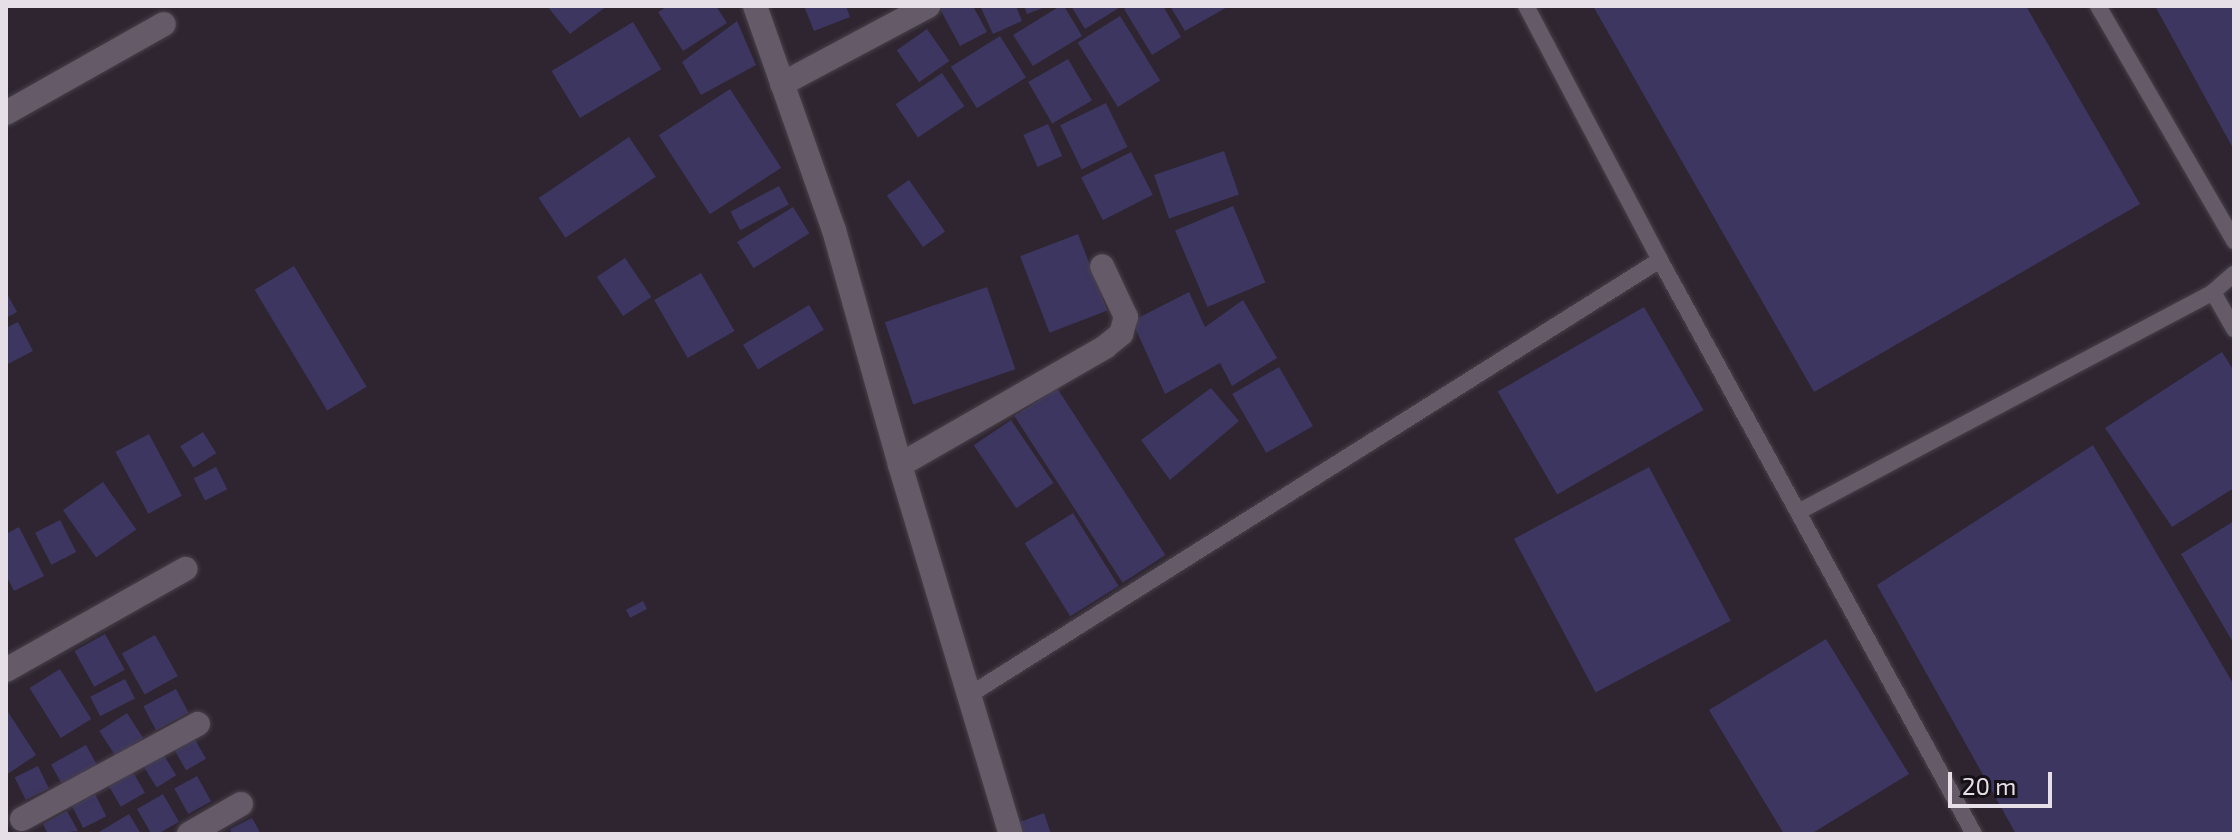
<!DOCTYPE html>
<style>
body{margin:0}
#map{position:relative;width:2240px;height:840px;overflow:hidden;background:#2e2530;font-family:"Exo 2",sans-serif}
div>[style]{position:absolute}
.building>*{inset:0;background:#3c3661;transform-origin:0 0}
.roads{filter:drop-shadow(0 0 2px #48404a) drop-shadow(0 0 2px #48404a)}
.lane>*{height:16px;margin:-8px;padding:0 8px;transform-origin:8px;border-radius:8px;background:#655a67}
.street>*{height:24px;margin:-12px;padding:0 12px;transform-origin:12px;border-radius:12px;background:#655a67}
span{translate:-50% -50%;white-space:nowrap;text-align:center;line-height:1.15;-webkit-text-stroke:8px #141015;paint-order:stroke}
.frame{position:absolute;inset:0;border:8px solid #e6dfe7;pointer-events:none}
.scale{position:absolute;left:1948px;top:772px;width:104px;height:36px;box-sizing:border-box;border:4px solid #e6dfe7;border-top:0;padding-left:10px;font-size:24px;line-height:28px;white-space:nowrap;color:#e6dfe7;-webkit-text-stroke:6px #141015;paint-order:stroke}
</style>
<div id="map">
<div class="building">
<div style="clip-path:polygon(547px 6px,607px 6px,570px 34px)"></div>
<div style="clip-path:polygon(668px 6px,716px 6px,727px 23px,683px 51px,658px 12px)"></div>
<div style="clip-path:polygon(804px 6px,846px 6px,850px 17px,814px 31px)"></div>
<div style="clip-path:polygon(946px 6px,973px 6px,987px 32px,960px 46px,940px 9px)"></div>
<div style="clip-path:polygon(980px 6px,1016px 6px,1022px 21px,993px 34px)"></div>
<div style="clip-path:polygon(1024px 6px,1048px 6px,1027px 14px)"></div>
<div style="clip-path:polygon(1060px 6px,1064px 6px,1082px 36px,1033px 66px,1013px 35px)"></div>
<div style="clip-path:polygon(1071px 6px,1122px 6px,1085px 29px)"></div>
<div style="clip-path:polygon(1129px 6px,1163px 6px,1181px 37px,1152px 55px,1124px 9px)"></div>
<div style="clip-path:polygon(1170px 6px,1229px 6px,1185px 31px)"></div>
<div style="clip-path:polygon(1593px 6px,2026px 6px,2140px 204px,1814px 392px)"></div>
<div style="clip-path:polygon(2155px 6px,2234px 6px,2234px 150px)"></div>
<div style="left:1120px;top:16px;width:76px;height:50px;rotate:58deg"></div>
<div style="clip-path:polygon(737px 21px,756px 65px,701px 95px,682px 62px)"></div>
<div style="left:633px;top:22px;width:55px;height:95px;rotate:59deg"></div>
<div style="left:927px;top:29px;width:39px;height:37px;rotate:55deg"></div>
<div style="left:1000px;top:36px;width:49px;height:58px;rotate:58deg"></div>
<div style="left:1068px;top:59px;width:48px;height:46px;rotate:60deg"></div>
<div style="left:942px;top:73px;width:40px;height:56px;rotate:56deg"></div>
<div style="left:730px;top:89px;width:94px;height:85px;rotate:57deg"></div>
<div style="left:1106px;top:103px;width:49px;height:51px;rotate:64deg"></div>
<div style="left:1048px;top:124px;width:35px;height:27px;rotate:66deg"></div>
<div style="left:629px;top:137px;width:48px;height:109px;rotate:56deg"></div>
<div style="left:1224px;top:151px;width:46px;height:74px;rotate:71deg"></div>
<div style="left:1131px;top:152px;width:48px;height:56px;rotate:63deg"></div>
<div style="left:909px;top:180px;width:63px;height:27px;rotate:55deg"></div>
<div style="left:779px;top:186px;width:21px;height:55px;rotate:62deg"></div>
<div style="left:1233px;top:206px;width:83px;height:63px;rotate:67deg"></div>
<div style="left:793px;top:207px;width:31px;height:66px;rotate:58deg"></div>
<div style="left:1078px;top:234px;width:82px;height:62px;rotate:69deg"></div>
<div style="left:625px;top:258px;width:47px;height:34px;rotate:56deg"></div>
<div style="left:294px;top:266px;width:141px;height:46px;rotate:59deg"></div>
<div style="left:701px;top:273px;width:67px;height:54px;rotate:60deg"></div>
<div style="left:987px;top:287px;width:87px;height:108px;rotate:71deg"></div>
<div style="clip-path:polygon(6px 292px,17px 312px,6px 318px)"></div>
<div style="clip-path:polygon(1189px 292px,1205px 327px,1243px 300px,1277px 358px,1232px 386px,1220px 363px,1165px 394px,1132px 321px)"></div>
<div style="left:809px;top:305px;width:29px;height:77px;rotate:59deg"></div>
<div style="left:1644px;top:307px;width:119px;height:169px;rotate:60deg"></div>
<div style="clip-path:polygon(18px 322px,33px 351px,6px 365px,6px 328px)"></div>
<div style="clip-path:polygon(2222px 352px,2234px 371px,2234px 488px,2172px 527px,2105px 428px)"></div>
<div style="left:1279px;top:367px;width:68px;height:54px;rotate:60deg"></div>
<div style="left:1057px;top:388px;width:199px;height:51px;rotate:57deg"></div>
<div style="clip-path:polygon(1211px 388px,1239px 421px,1170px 480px,1141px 440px)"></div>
<div style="left:1011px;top:420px;width:76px;height:45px;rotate:56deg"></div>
<div style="left:203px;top:432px;width:25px;height:27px;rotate:58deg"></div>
<div style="left:149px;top:434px;width:70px;height:38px;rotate:62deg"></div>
<div style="clip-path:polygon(2093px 445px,2234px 685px,2234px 834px,2016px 834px,1877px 585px)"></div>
<div style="left:216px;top:467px;width:25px;height:25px;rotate:63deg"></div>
<div style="left:1649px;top:467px;width:174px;height:153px;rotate:62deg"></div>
<div style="left:103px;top:482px;width:58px;height:49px;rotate:55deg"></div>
<div style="left:1073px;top:513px;width:86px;height:57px;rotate:58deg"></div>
<div style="left:60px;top:520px;width:36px;height:28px;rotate:63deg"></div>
<div style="clip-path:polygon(2234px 521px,2234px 644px,2181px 554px)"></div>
<div style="clip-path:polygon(19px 527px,44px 576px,14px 591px,6px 575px,6px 534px)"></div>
<div style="left:643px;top:601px;width:9px;height:19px;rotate:63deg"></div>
<div style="left:105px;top:634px;width:41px;height:35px;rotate:61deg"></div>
<div style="left:155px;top:635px;width:47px;height:38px;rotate:61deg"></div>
<div style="clip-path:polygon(1826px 639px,1909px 774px,1811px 834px,1784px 834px,1709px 710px)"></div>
<div style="left:60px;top:669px;width:59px;height:36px;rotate:58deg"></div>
<div style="left:125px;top:679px;width:22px;height:39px;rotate:63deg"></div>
<div style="left:176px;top:689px;width:27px;height:37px;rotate:62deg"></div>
<div style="clip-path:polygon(6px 709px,36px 755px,6px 775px)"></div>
<div style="left:127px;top:713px;width:30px;height:33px;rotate:57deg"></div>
<div style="left:194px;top:738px;width:24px;height:23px;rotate:60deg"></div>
<div style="left:86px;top:745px;width:25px;height:40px;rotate:61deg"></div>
<div style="left:163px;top:754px;width:25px;height:23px;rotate:58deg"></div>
<div style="left:38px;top:766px;width:25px;height:26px;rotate:64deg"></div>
<div style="left:133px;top:772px;width:24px;height:28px;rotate:60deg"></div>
<div style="left:197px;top:776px;width:29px;height:26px;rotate:61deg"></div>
<div style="left:95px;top:794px;width:25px;height:26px;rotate:63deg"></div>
<div style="left:163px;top:794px;width:32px;height:30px;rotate:60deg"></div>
<div style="clip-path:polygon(67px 811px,78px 831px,48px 834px,43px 824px)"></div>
<div style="clip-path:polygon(1044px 813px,1051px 834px,1024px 834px,1020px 822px)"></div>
<div style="clip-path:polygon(129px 814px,141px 834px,100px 834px,99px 832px)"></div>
<div style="clip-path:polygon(252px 818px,261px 834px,232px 834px,230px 829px)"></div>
</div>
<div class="roads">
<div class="lane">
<div style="left:2098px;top:6px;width:272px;rotate:59.9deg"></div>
<div style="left:1660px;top:260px;width:654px;rotate:61.32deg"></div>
<div style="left:2213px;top:292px;width:43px;rotate:60.4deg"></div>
<div style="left:1800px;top:511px;width:467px;rotate:-27.9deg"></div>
<div style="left:2213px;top:292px;width:28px;rotate:-41deg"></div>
<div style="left:971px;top:694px;width:814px;rotate:-32.21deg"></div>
<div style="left:1660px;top:260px;width:287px;rotate:-117.8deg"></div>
</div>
<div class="street">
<div style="left:755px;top:6px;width:238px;rotate:70.6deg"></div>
<div style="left:834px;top:230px;width:244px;rotate:74.3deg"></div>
<div style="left:900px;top:465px;width:385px;rotate:73.3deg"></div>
<div style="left:782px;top:84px;width:166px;rotate:-28.1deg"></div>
<div style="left:6px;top:113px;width:181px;rotate:-29.4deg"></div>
<div style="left:900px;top:465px;width:237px;rotate:-29.9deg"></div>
<div style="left:1105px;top:347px;width:21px;rotate:-39deg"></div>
<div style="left:1121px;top:334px;width:18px;rotate:-74deg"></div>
<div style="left:1126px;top:317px;width:56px;rotate:-115.2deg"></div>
<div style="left:6px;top:670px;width:206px;rotate:-29.4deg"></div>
<div style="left:22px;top:819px;width:200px;rotate:-28.4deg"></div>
<div style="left:189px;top:834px;width:60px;rotate:-30deg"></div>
</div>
</div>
<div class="frame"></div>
<div class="scale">20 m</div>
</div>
